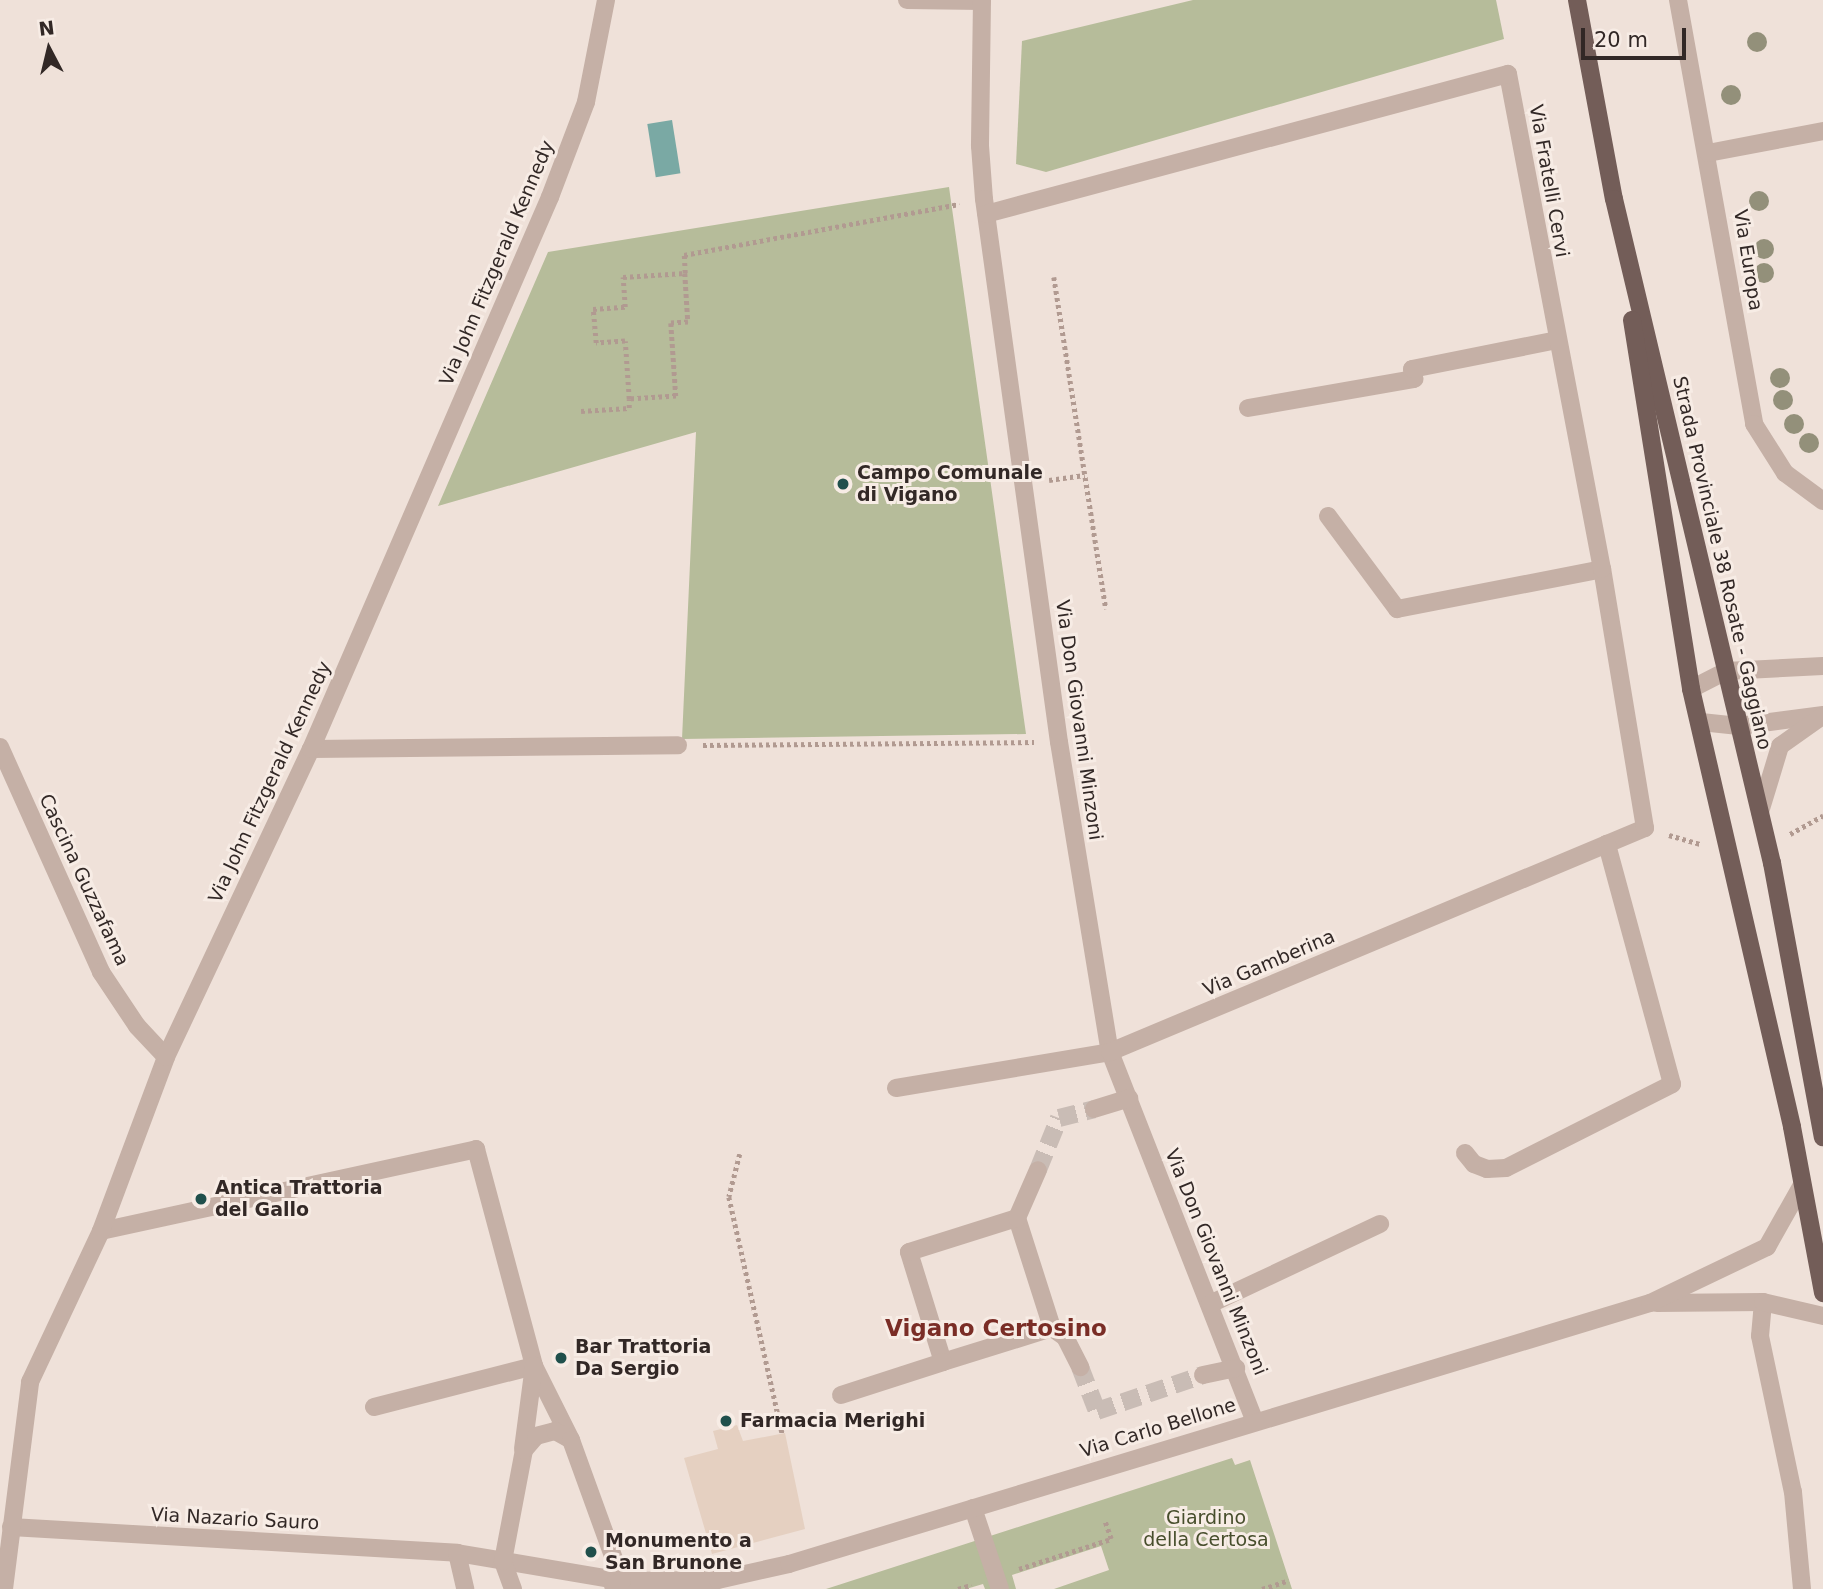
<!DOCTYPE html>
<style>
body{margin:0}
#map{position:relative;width:1823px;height:1589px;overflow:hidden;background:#efe1d9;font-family:"DejaVu Sans",sans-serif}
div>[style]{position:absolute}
.green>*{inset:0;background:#b6bc9a}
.plaza>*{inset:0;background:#e5d0c1}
.water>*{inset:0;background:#7aa9a4;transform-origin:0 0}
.minor-tunnel>*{height:18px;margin-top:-9px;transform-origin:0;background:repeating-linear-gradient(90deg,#c9bcb5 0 18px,transparent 0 27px)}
.path>*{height:4.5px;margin-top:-2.25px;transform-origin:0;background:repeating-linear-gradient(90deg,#b19a91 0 3.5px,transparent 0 7px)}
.minor>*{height:18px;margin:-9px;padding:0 9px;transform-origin:9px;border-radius:9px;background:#c5b0a6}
.major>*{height:18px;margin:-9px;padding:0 9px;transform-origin:9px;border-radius:9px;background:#735d58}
.trees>*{width:20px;height:20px;margin:-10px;border-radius:50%;background:#93907a}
.dots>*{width:19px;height:19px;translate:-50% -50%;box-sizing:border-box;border:4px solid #f7ece5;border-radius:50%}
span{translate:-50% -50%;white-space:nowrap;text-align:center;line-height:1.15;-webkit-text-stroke:6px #f7ece5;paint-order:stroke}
.street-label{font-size:19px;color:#322826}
.poi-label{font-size:19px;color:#322826;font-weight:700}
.left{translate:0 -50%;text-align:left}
.park-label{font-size:19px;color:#474e2c}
.quarter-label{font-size:23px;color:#7a2d26;font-weight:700}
.north{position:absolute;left:14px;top:14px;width:70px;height:70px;-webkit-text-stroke:5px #f7ece5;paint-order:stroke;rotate:353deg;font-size:19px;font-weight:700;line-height:28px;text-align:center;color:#322826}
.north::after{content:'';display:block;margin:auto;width:24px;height:32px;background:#322826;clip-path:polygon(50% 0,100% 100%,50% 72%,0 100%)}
.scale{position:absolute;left:1581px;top:28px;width:105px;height:32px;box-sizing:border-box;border:4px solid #322826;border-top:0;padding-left:9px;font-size:21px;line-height:24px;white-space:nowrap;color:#322826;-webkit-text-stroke:5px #f7ece5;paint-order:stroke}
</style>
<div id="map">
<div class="green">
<div style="clip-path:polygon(1193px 0,1496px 0,1504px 39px,1046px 172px,1016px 164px,1022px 41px)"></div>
<div style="clip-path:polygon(949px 187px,1026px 734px,682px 739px,696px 432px,438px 506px,548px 252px)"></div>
<div style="clip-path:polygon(1232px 1458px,1235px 1465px,1250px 1460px,1292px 1589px,1054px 1589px,1109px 1570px,1101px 1546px,1012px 1575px,1016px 1589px,985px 1589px,983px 1584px,966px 1589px,826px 1589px)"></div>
</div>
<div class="plaza">
<div style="clip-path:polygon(737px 1425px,743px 1441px,785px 1433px,805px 1529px,712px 1554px,684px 1458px,718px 1449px,713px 1431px)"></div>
</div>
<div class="water">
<div style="left:672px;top:120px;width:54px;height:25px;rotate:81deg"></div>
</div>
<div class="minor-tunnel">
<div style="left:1038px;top:1170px;width:56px;rotate:-68deg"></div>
<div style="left:1059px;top:1118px;width:36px;rotate:-14deg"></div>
<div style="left:1080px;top:1367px;width:47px;rotate:68.9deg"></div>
<div style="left:1097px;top:1411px;width:112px;rotate:-18.8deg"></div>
</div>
<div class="path">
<div style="left:685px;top:273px;width:49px;rotate:86.5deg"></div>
<div style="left:688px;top:322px;width:17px;rotate:177deg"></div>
<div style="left:671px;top:323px;width:73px;rotate:86.1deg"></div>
<div style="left:676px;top:396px;width:47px;rotate:176.3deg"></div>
<div style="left:629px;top:399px;width:58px;rotate:-93.9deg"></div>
<div style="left:625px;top:341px;width:29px;rotate:176deg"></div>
<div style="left:596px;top:343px;width:34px;rotate:-95deg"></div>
<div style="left:593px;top:309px;width:32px;rotate:-4deg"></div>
<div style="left:625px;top:307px;width:30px;rotate:-94deg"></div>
<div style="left:623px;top:277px;width:62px;rotate:-3.7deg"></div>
<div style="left:685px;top:273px;width:18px;rotate:-93deg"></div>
<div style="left:684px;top:255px;width:280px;rotate:-10.5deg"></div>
<div style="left:1054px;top:277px;width:336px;rotate:81.1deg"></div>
<div style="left:581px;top:411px;width:48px;rotate:-3.6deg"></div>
<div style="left:629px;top:408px;width:9px;rotate:-90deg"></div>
<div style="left:1049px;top:480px;width:36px;rotate:-8deg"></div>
<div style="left:703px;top:745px;width:331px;rotate:-0.5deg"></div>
<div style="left:1790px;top:834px;width:38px;rotate:-29deg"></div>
<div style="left:1669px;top:835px;width:33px;rotate:16deg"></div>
<div style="left:740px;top:1154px;width:44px;rotate:104.3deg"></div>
<div style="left:729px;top:1197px;width:242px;rotate:77.3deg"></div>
<div style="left:1019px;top:1569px;width:97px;rotate:-18.1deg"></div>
<div style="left:1111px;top:1539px;width:18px;rotate:-109deg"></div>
<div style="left:958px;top:1589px;width:14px;rotate:-17deg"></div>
<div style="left:1262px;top:1589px;width:28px;rotate:-18deg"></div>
</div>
<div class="minor">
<div style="left:907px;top:0;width:75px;rotate:0.8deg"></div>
<div style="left:982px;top:0;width:146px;rotate:90.8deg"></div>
<div style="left:980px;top:146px;width:53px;rotate:85.7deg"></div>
<div style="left:984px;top:199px;width:548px;rotate:82.14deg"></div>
<div style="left:1059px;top:742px;width:314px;rotate:80.7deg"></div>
<div style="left:1110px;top:1052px;width:395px;rotate:68.6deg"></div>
<div style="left:1678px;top:0;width:431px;rotate:79.8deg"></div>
<div style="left:1754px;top:424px;width:58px;rotate:57.7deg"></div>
<div style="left:1785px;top:473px;width:47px;rotate:36.4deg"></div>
<div style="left:1708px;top:153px;width:117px;rotate:-10.8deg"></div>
<div style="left:1248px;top:408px;width:169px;rotate:-9.9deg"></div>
<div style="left:1414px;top:379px;width:10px;rotate:-101deg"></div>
<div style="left:1412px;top:369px;width:148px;rotate:-11.3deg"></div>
<div style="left:1328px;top:516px;width:116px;rotate:53.4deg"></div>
<div style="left:1397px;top:609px;width:209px;rotate:-11deg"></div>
<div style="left:1691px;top:689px;width:39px;rotate:-27deg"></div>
<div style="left:1726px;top:671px;width:97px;rotate:-3deg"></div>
<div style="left:1701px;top:722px;width:38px;rotate:6deg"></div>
<div style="left:1739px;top:726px;width:85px;rotate:-7.5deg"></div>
<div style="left:0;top:747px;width:247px;rotate:65.8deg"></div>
<div style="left:101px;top:972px;width:65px;rotate:56.3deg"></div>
<div style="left:137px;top:1026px;width:42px;rotate:46.9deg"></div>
<div style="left:311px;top:749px;width:367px;rotate:-0.6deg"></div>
<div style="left:1760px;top:812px;width:69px;rotate:-73.1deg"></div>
<div style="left:1780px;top:746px;width:50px;rotate:-35.3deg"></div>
<div style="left:896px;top:1088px;width:217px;rotate:-9.5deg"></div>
<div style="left:1110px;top:1052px;width:580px;rotate:-22.72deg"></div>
<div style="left:1645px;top:828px;width:263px;rotate:-99.4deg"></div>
<div style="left:1602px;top:569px;width:504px;rotate:-100.75deg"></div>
<div style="left:1508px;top:74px;width:540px;rotate:164.99deg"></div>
<div style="left:1094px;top:1109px;width:37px;rotate:-17deg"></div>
<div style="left:1465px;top:1153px;width:14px;rotate:51deg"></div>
<div style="left:1474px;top:1164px;width:14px;rotate:21deg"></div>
<div style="left:1487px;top:1169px;width:19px;rotate:-3deg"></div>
<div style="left:1506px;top:1168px;width:186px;rotate:-26.8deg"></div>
<div style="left:1672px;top:1084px;width:249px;rotate:-105.2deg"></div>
<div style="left:1017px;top:1218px;width:115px;rotate:72.3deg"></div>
<div style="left:1052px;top:1328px;width:114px;rotate:162.7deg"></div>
<div style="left:943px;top:1362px;width:115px;rotate:-107.2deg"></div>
<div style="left:909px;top:1252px;width:113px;rotate:-17.5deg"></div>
<div style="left:1017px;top:1218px;width:52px;rotate:-66.4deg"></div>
<div style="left:101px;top:1231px;width:384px;rotate:-12.3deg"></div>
<div style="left:476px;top:1149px;width:225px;rotate:75deg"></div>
<div style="left:534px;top:1366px;width:83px;rotate:63.4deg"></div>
<div style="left:1763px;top:1302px;width:34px;rotate:95deg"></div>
<div style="left:1760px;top:1336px;width:159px;rotate:78.1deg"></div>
<div style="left:1793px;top:1492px;width:97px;rotate:84.7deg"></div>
<div style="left:1657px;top:1303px;width:106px;rotate:-0.5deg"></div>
<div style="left:1763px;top:1302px;width:62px;rotate:13.1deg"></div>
<div style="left:1210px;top:1304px;width:188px;rotate:-25.2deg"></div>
<div style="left:1052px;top:1328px;width:16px;rotate:35deg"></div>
<div style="left:1065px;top:1337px;width:34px;rotate:63deg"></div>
<div style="left:1203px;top:1375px;width:34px;rotate:-12deg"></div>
<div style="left:841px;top:1395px;width:107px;rotate:-17.9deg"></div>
<div style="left:374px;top:1407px;width:165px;rotate:-14.4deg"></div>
<div style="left:523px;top:1449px;width:84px;rotate:-82.5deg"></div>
<div style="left:973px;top:1508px;width:85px;rotate:71.6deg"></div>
<div style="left:11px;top:1527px;width:447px;rotate:3.3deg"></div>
<div style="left:457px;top:1553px;width:167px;rotate:9.6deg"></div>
<div style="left:622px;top:1581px;width:96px;rotate:-0.6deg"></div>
<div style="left:718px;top:1580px;width:73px;rotate:-12.7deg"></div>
<div style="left:789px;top:1564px;width:900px;rotate:-16.86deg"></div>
<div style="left:1650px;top:1303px;width:130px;rotate:-25.6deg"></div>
<div style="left:1767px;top:1247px;width:71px;rotate:-60.6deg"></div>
<div style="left:457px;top:1553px;width:37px;rotate:77deg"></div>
<div style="left:4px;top:1589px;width:209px;rotate:-82.8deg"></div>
<div style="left:30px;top:1382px;width:167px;rotate:-64.8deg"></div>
<div style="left:101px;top:1231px;width:186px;rotate:-69.5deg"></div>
<div style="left:166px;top:1057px;width:340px;rotate:-64.8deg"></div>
<div style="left:311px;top:749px;width:602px;rotate:-66.59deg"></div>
<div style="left:550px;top:197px;width:102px;rotate:-69.2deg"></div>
<div style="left:586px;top:102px;width:104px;rotate:-78.9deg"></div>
<div style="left:513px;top:1589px;width:30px;rotate:-110deg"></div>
<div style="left:503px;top:1561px;width:113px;rotate:-79.3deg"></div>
<div style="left:524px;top:1450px;width:18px;rotate:-49deg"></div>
<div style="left:536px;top:1436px;width:20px;rotate:-15deg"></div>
<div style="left:555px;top:1431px;width:18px;rotate:29deg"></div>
<div style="left:571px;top:1440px;width:150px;rotate:70.1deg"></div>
<div style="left:622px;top:1581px;width:10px;rotate:156deg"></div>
</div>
<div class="major">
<div style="left:1577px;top:0;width:202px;rotate:79.5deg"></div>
<div style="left:1614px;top:199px;width:683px;rotate:76.62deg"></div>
<div style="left:1772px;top:863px;width:279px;rotate:79.5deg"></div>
<div style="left:1632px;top:320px;width:374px;rotate:80.9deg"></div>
<div style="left:1691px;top:689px;width:449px;rotate:77deg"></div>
<div style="left:1792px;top:1127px;width:169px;rotate:79.4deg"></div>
</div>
<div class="trees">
<div style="left:1757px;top:42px"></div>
<div style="left:1731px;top:95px"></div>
<div style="left:1759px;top:201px"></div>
<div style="left:1764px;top:249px"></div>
<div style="left:1764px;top:273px"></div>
<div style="left:1780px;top:378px"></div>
<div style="left:1783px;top:400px"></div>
<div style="left:1794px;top:424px"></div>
<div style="left:1809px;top:443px"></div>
</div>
<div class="dots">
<div style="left:843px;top:484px;background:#20504c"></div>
<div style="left:201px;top:1199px;background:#20504c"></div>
<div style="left:561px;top:1358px;background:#20504c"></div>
<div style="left:726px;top:1421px;background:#20504c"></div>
<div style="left:591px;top:1552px;background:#20504c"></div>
</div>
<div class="street-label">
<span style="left:1549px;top:181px;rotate:80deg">Via Fratelli Cervi</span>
<span style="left:1748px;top:260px;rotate:81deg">Via Europa</span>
<span style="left:497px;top:263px;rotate:-67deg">Via John Fitzgerald Kennedy</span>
<span style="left:1722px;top:563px;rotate:77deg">Strada Provinciale 38 Rosate - Gaggiano</span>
<span style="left:1079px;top:720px;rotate:82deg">Via Don Giovanni Minzoni</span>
<span style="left:270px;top:782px;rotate:-65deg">Via John Fitzgerald Kennedy</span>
<span style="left:84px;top:880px;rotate:65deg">Cascina Guzzafama</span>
<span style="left:1269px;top:963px;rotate:-23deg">Via Gamberina</span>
<span style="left:1216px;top:1262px;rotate:68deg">Via Don Giovanni Minzoni</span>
<span style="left:1158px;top:1428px;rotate:-17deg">Via Carlo Bellone</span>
<span style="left:235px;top:1519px;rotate:3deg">Via Nazario Sauro</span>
</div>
<div class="poi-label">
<span class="left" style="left:857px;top:484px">Campo Comunale<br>di Vigano</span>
<span class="left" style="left:215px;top:1199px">Antica Trattoria<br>del Gallo</span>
<span class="left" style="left:575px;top:1358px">Bar Trattoria<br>Da Sergio</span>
<span class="left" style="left:740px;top:1421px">Farmacia Merighi</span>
<span class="left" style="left:605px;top:1552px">Monumento a<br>San Brunone</span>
</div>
<div class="park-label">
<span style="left:1206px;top:1529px">Giardino<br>della Certosa</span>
</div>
<div class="quarter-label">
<span style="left:996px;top:1328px">Vigano Certosino</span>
</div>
<div class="north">N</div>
<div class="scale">20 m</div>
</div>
